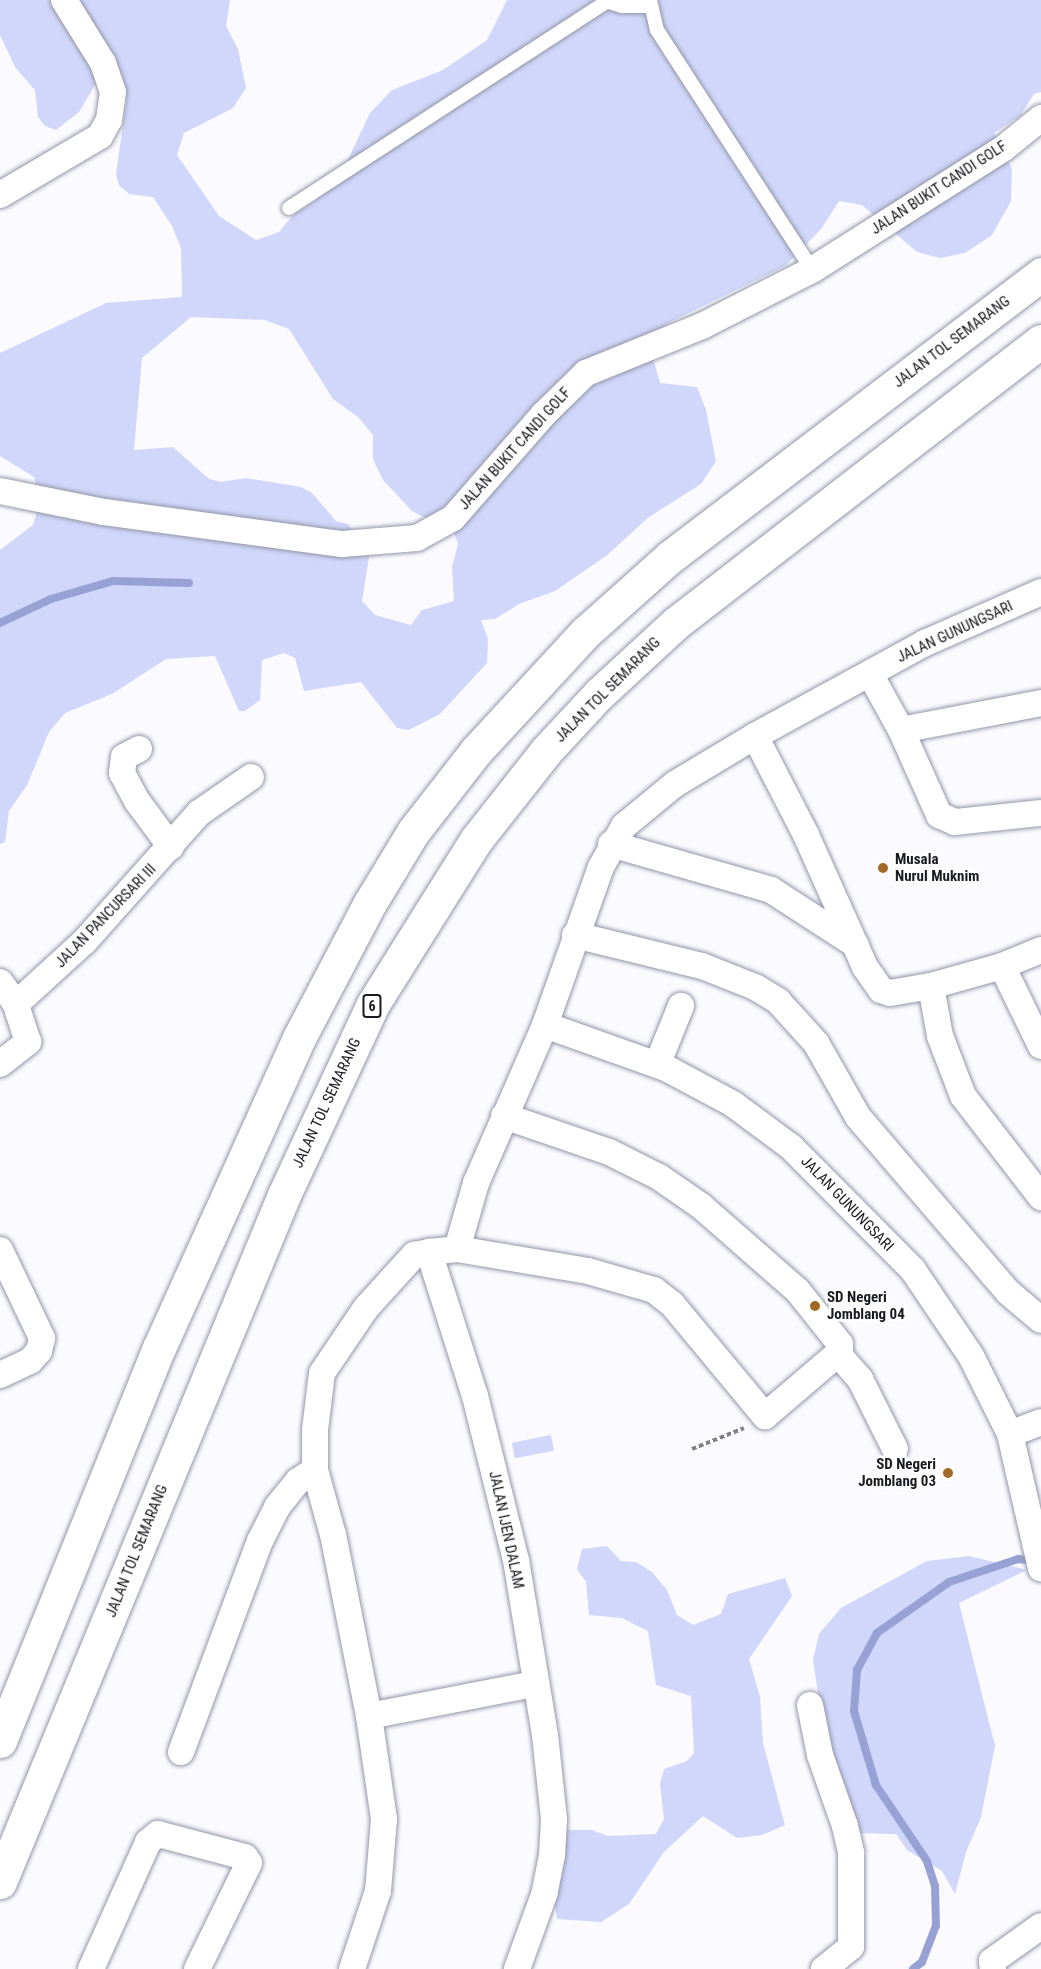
<!DOCTYPE html>
<style>
body{margin:0}
#map{position:relative;width:1041px;height:1969px;overflow:hidden;background:#fbfbff;font-family:"Roboto Condensed",sans-serif}
div>[style]{position:absolute}
.green>*{inset:0;background:#d0d7fb;transform-origin:0 0}
.stream>*{height:8px;margin:-4px;padding:0 4px;transform-origin:4px;border-radius:4px;background:#98a1d4}
.path>*{height:4px;margin-top:-2px;transform-origin:0;background:repeating-linear-gradient(90deg,#818287 0 4.5px,transparent 0 7.5px)}
.roads{filter:drop-shadow(0 0 2px #9396a7) drop-shadow(0 0 2px #9396a7)}
.service>*{height:14px;margin:-7px;padding:0 7px;transform-origin:7px;border-radius:7px;background:#fff}
.minor>*{height:26px;margin:-13px;padding:0 13px;transform-origin:13px;border-radius:13px;background:#fff}
.motorway>*{height:33px;margin:-16.5px;padding:0 16.5px;transform-origin:16.5px;border-radius:16.5px;background:#fff}
.dots>*{width:16px;height:16px;translate:-50% -50%;box-sizing:border-box;border:3px solid #fff;border-radius:50%}
span{translate:-50% -50%;white-space:nowrap;text-align:center;line-height:1.15;-webkit-text-stroke:5px #fff;paint-order:stroke}
.shield-label span{padding:2px 4px;background:#fff;border:2px solid;border-radius:4px;-webkit-text-stroke-width:0}
.shield-label{font-size:14px;color:#1a1b21;font-weight:700}
.street-label{font-size:15px;color:#1a1b21}
.poi-label{font-size:15px;color:#1a1b21;font-weight:700}
.left{translate:0 -50%;text-align:left}
.right{translate:-100% -50%;text-align:right}
</style>
<div id="map">
<div class="green">
<div style="clip-path:polygon(evenodd,0 0,230px 0,226px 26px,238px 49px,246px 88px,233px 108px,184px 133px,177px 155px,219px 216px,256px 240px,279px 232px,293px 215px,315px 201px,345px 166px,370px 113px,392px 90px,443px 70px,487px 40px,507px 0,1041px 0,1041px 92px,1034px 94px,1020px 116px,994px 133px,1012px 169px,1011px 201px,992px 235px,965px 253px,940px 258px,917px 252px,862px 205px,839px 201px,822px 228px,785px 266px,666px 324px,653px 358px,660px 383px,697px 387px,706px 410px,716px 461px,701px 484px,649px 517px,606px 556px,555px 591px,519px 604px,495px 619px,481px 620px,488px 639px,487px 663px,440px 714px,409px 730px,397px 728px,361px 682px,304px 691px,295px 658px,284px 653px,262px 660px,260px 700px,245px 711px,239px 711px,215px 656px,166px 659px,112px 694px,65px 713px,49px 732px,27px 785px,9px 811px,5px 842px,0 844px,0 550px,33px 525px,40px 500px,34px 477px,0 456px,0 353px,106px 303px,182px 297px,181px 248px,172px 226px,153px 197px,129px 194px,119px 185px,116px 174px,127px 97px,121px 88px,98px 80px,79px 112px,56px 130px,45px 126px,38px 117px,35px 90px,15px 67px,0 35px,0 0,191px 317px,265px 320px,289px 329px,333px 399px,358px 417px,373px 435px,373px 459px,383px 480px,412px 511px,454px 533px,458px 544px,452px 567px,454px 601px,422px 610px,411px 625px,375px 615px,362px 601px,369px 558px,348px 524px,336px 521px,312px 493px,301px 487px,246px 478px,221px 482px,209px 479px,173px 447px,134px 450px,142px 358px,191px 317px)"></div>
<div style="left:551px;top:1435px;width:16px;height:40px;rotate:79deg"></div>
<div style="clip-path:polygon(607px 1546px,621px 1561px,636px 1562px,652px 1572px,667px 1590px,677px 1615px,693px 1625px,721px 1614px,728px 1594px,785px 1578px,792px 1596px,749px 1659px,760px 1697px,763px 1743px,785px 1825px,762px 1835px,737px 1838px,703px 1816px,664px 1852px,629px 1904px,601px 1922px,557px 1919px,552px 1882px,557px 1830px,592px 1830px,608px 1836px,656px 1834px,664px 1819px,660px 1784px,664px 1769px,687px 1761px,694px 1753px,691px 1696px,656px 1685px,648px 1631px,622px 1618px,589px 1615px,586px 1582px,577px 1569px,582px 1549px)"></div>
<div style="clip-path:polygon(969px 1556px,1027px 1570px,959px 1603px,995px 1746px,981px 1817px,966px 1852px,955px 1894px,942px 1871px,907px 1850px,896px 1834px,858px 1833px,829px 1766px,813px 1660px,819px 1634px,841px 1608px,927px 1561px)"></div>
</div>
<div class="stream">
<div style="left:0;top:623px;width:56px;rotate:-25.2deg"></div>
<div style="left:51px;top:599px;width:65px;rotate:-16.2deg"></div>
<div style="left:113px;top:581px;width:76px;rotate:1.5deg"></div>
<div style="left:913px;top:1969px;width:11px;rotate:-38deg"></div>
<div style="left:922px;top:1962px;width:39px;rotate:-69deg"></div>
<div style="left:936px;top:1926px;width:40px;rotate:-91.4deg"></div>
<div style="left:935px;top:1886px;width:26px;rotate:-108deg"></div>
<div style="left:927px;top:1861px;width:92px;rotate:-123.9deg"></div>
<div style="left:876px;top:1785px;width:77px;rotate:-106.6deg"></div>
<div style="left:854px;top:1711px;width:41px;rotate:-85.8deg"></div>
<div style="left:857px;top:1670px;width:42px;rotate:-61.6deg"></div>
<div style="left:877px;top:1633px;width:88px;rotate:-35.3deg"></div>
<div style="left:949px;top:1582px;width:73px;rotate:-18.4deg"></div>
<div style="left:1018px;top:1559px;width:17px;rotate:7deg"></div>
</div>
<div class="path">
<div style="left:692px;top:1449px;width:56px;rotate:-22deg"></div>
</div>
<div class="roads">
<div class="service">
<div style="left:603px;top:0;width:20px;rotate:18deg"></div>
<div style="left:622px;top:6px;width:27px"></div>
<div style="left:650px;top:0;width:31px;rotate:77deg"></div>
<div style="left:657px;top:30px;width:286px;rotate:57.1deg"></div>
<div style="left:289px;top:208px;width:378px;rotate:-33deg"></div>
</div>
<div class="minor">
<div style="left:0;top:195px;width:116px;rotate:-30.5deg"></div>
<div style="left:100px;top:136px;width:18px;rotate:-61deg"></div>
<div style="left:109px;top:120px;width:28px;rotate:-82deg"></div>
<div style="left:113px;top:92px;width:31px;rotate:-109deg"></div>
<div style="left:103px;top:63px;width:74px;rotate:-121.8deg"></div>
<div style="left:0;top:491px;width:106px;rotate:11.4deg"></div>
<div style="left:104px;top:512px;width:240px;rotate:7.7deg"></div>
<div style="left:342px;top:544px;width:75px;rotate:-4.6deg"></div>
<div style="left:417px;top:538px;width:41px;rotate:-29.1deg"></div>
<div style="left:453px;top:518px;width:138px;rotate:-48.8deg"></div>
<div style="left:544px;top:414px;width:59px;rotate:-44.3deg"></div>
<div style="left:586px;top:373px;width:125px;rotate:-22.1deg"></div>
<div style="left:702px;top:326px;width:123px;rotate:-27deg"></div>
<div style="left:812px;top:270px;width:227px;rotate:-32.4deg"></div>
<div style="left:1004px;top:148px;width:48px;rotate:-39deg"></div>
<div style="left:870px;top:674px;width:64px;rotate:61deg"></div>
<div style="left:901px;top:730px;width:93px;rotate:65.9deg"></div>
<div style="left:939px;top:815px;width:17px;rotate:24deg"></div>
<div style="left:955px;top:822px;width:86px;rotate:-6deg"></div>
<div style="left:901px;top:730px;width:143px;rotate:-10.9deg"></div>
<div style="left:755px;top:736px;width:111px;rotate:62.7deg"></div>
<div style="left:806px;top:835px;width:145px;rotate:65.9deg"></div>
<div style="left:865px;top:967px;width:28px;rotate:55deg"></div>
<div style="left:881px;top:990px;width:9px;rotate:18deg"></div>
<div style="left:890px;top:993px;width:42px;rotate:-9.7deg"></div>
<div style="left:931px;top:986px;width:74px;rotate:-15.7deg"></div>
<div style="left:1002px;top:966px;width:42px;rotate:-22.3deg"></div>
<div style="left:139px;top:749px;width:17px;rotate:152deg"></div>
<div style="left:124px;top:757px;width:16px;rotate:97deg"></div>
<div style="left:122px;top:773px;width:32px;rotate:62deg"></div>
<div style="left:137px;top:801px;width:57px;rotate:53.5deg"></div>
<div style="left:611px;top:844px;width:166px;rotate:16deg"></div>
<div style="left:771px;top:890px;width:101px;rotate:32.9deg"></div>
<div style="left:575px;top:935px;width:131px;rotate:13.7deg"></div>
<div style="left:702px;top:966px;width:57px;rotate:21.6deg"></div>
<div style="left:755px;top:987px;width:27px;rotate:31deg"></div>
<div style="left:778px;top:1001px;width:57px;rotate:47.9deg"></div>
<div style="left:816px;top:1043px;width:85px;rotate:60.4deg"></div>
<div style="left:858px;top:1117px;width:230px;rotate:49.4deg"></div>
<div style="left:1008px;top:1292px;width:43px;rotate:40.3deg"></div>
<div style="left:1002px;top:966px;width:89px;rotate:64deg"></div>
<div style="left:0;top:982px;width:27px;rotate:54deg"></div>
<div style="left:931px;top:986px;width:51px;rotate:79.8deg"></div>
<div style="left:940px;top:1036px;width:64px;rotate:69deg"></div>
<div style="left:963px;top:1096px;width:128px;rotate:52.3deg"></div>
<div style="left:545px;top:1025px;width:128px;rotate:19.6deg"></div>
<div style="left:666px;top:1068px;width:76px;rotate:28.2deg"></div>
<div style="left:733px;top:1104px;width:72px;rotate:36.6deg"></div>
<div style="left:791px;top:1147px;width:173px;rotate:45.2deg"></div>
<div style="left:913px;top:1270px;width:104px;rotate:56deg"></div>
<div style="left:971px;top:1356px;width:87px;rotate:63.4deg"></div>
<div style="left:1010px;top:1434px;width:138px;rotate:77deg"></div>
<div style="left:0;top:1064px;width:36px;rotate:-38deg"></div>
<div style="left:28px;top:1042px;width:40px;rotate:-108deg"></div>
<div style="left:16px;top:1004px;width:92px;rotate:-42.4deg"></div>
<div style="left:84px;top:942px;width:173px;rotate:-48.3deg"></div>
<div style="left:199px;top:813px;width:63px;rotate:-34.7deg"></div>
<div style="left:657px;top:1065px;width:64px;rotate:-67.9deg"></div>
<div style="left:457px;top:1249px;width:69px;rotate:-73.9deg"></div>
<div style="left:476px;top:1183px;width:172px;rotate:-66.4deg"></div>
<div style="left:545px;top:1025px;width:168px;rotate:-70.5deg"></div>
<div style="left:601px;top:867px;width:47px;rotate:-60.7deg"></div>
<div style="left:624px;top:826px;width:66px;rotate:-39.5deg"></div>
<div style="left:675px;top:784px;width:93px;rotate:-31deg"></div>
<div style="left:755px;top:736px;width:194px;rotate:-28.7deg"></div>
<div style="left:925px;top:643px;width:127px;rotate:-23.7deg"></div>
<div style="left:0;top:1250px;width:98px;rotate:64.5deg"></div>
<div style="left:42px;top:1338px;width:13px;rotate:103deg"></div>
<div style="left:39px;top:1351px;width:13px;rotate:132deg"></div>
<div style="left:30px;top:1361px;width:33px;rotate:155deg"></div>
<div style="left:429px;top:1252px;width:151px;rotate:72.3deg"></div>
<div style="left:475px;top:1396px;width:169px;rotate:76deg"></div>
<div style="left:516px;top:1560px;width:177px;rotate:80.6deg"></div>
<div style="left:545px;top:1735px;width:84px;rotate:83.9deg"></div>
<div style="left:554px;top:1819px;width:36px;rotate:93deg"></div>
<div style="left:552px;top:1855px;width:38px;rotate:101deg"></div>
<div style="left:545px;top:1892px;width:82px;rotate:110deg"></div>
<div style="left:839px;top:1355px;width:32px;rotate:49deg"></div>
<div style="left:860px;top:1379px;width:78px;rotate:63.4deg"></div>
<div style="left:1010px;top:1434px;width:33px;rotate:-21deg"></div>
<div style="left:810px;top:1705px;width:51px;rotate:78.7deg"></div>
<div style="left:820px;top:1755px;width:75px;rotate:70.6deg"></div>
<div style="left:845px;top:1826px;width:28px;rotate:77deg"></div>
<div style="left:851px;top:1853px;width:94px;rotate:90deg"></div>
<div style="left:851px;top:1947px;width:35px;rotate:141deg"></div>
<div style="left:369px;top:1716px;width:168px;rotate:-11deg"></div>
<div style="left:181px;top:1752px;width:225px;rotate:-69.5deg"></div>
<div style="left:260px;top:1541px;width:38px;rotate:-63deg"></div>
<div style="left:277px;top:1507px;width:33px;rotate:-51deg"></div>
<div style="left:298px;top:1481px;width:20px;rotate:-33deg"></div>
<div style="left:91px;top:1969px;width:139px;rotate:-65.8deg"></div>
<div style="left:148px;top:1842px;width:13px;rotate:-39deg"></div>
<div style="left:158px;top:1834px;width:90px;rotate:14.8deg"></div>
<div style="left:245px;top:1857px;width:7px;rotate:56deg"></div>
<div style="left:249px;top:1863px;width:118px;rotate:116.1deg"></div>
<div style="left:352px;top:1969px;width:82px;rotate:-71.6deg"></div>
<div style="left:378px;top:1891px;width:72px;rotate:-85.2deg"></div>
<div style="left:384px;top:1819px;width:104px;rotate:-98.3deg"></div>
<div style="left:369px;top:1716px;width:185px;rotate:-101.2deg"></div>
<div style="left:333px;top:1535px;width:67px;rotate:-105.5deg"></div>
<div style="left:315px;top:1470px;width:40px;rotate:-90deg"></div>
<div style="left:315px;top:1430px;width:57px;rotate:-83deg"></div>
<div style="left:322px;top:1373px;width:78px;rotate:-55.9deg"></div>
<div style="left:366px;top:1308px;width:72px;rotate:-47.8deg"></div>
<div style="left:414px;top:1255px;width:15px;rotate:-11deg"></div>
<div style="left:429px;top:1252px;width:28px;rotate:-6deg"></div>
<div style="left:457px;top:1249px;width:133px;rotate:9.5deg"></div>
<div style="left:588px;top:1271px;width:69px;rotate:16.1deg"></div>
<div style="left:654px;top:1290px;width:23px;rotate:38deg"></div>
<div style="left:672px;top:1304px;width:146px;rotate:50.3deg"></div>
<div style="left:765px;top:1416px;width:99px;rotate:-40.5deg"></div>
<div style="left:840px;top:1352px;width:8px;rotate:-90deg"></div>
<div style="left:840px;top:1344px;width:68px;rotate:-128.4deg"></div>
<div style="left:798px;top:1291px;width:129px;rotate:-138.8deg"></div>
<div style="left:701px;top:1206px;width:51px;rotate:-145.4deg"></div>
<div style="left:659px;top:1177px;width:56px;rotate:-153.4deg"></div>
<div style="left:609px;top:1152px;width:111px;rotate:-161.1deg"></div>
<div style="left:993px;top:1969px;width:8px;rotate:-97deg"></div>
<div style="left:992px;top:1961px;width:60px;rotate:-35.5deg"></div>
</div>
<div class="motorway">
<div style="left:0;top:1741px;width:424px;rotate:-68deg"></div>
<div style="left:159px;top:1348px;width:340px;rotate:-65.7deg"></div>
<div style="left:299px;top:1038px;width:153px;rotate:-62.3deg"></div>
<div style="left:370px;top:903px;width:83px;rotate:-58.8deg"></div>
<div style="left:413px;top:832px;width:103px;rotate:-52.1deg"></div>
<div style="left:476px;top:751px;width:162px;rotate:-47.3deg"></div>
<div style="left:586px;top:632px;width:113px;rotate:-41.8deg"></div>
<div style="left:670px;top:557px;width:467px;rotate:-37.3deg"></div>
<div style="left:0;top:1882px;width:743px;rotate:-67.54deg"></div>
<div style="left:284px;top:1195px;width:211px;rotate:-65deg"></div>
<div style="left:373px;top:1004px;width:194px;rotate:-57.9deg"></div>
<div style="left:476px;top:840px;width:113px;rotate:-51.8deg"></div>
<div style="left:546px;top:751px;width:78px;rotate:-47.1deg"></div>
<div style="left:599px;top:694px;width:105px;rotate:-42.7deg"></div>
<div style="left:676px;top:623px;width:461px;rotate:-37.7deg"></div>
</div>
</div>
<div class="dots">
<div style="left:883px;top:868px;background:#a26a27"></div>
<div style="left:815px;top:1306px;background:#a26a27"></div>
<div style="left:948px;top:1473px;background:#a26a27"></div>
</div>
<div class="shield-label">
<span style="left:372px;top:1006px">6</span>
</div>
<div class="street-label">
<span style="left:939px;top:188px;rotate:-33deg">JALAN BUKIT CANDI GOLF</span>
<span style="left:952px;top:342px;rotate:-37deg">JALAN TOL SEMARANG</span>
<span style="left:515px;top:449px;rotate:-48deg">JALAN BUKIT CANDI GOLF</span>
<span style="left:955px;top:632px;rotate:-25deg">JALAN GUNUNGSARI</span>
<span style="left:608px;top:690px;rotate:-45deg">JALAN TOL SEMARANG</span>
<span style="left:106px;top:916px;rotate:-46deg">JALAN PANCURSARI III</span>
<span style="left:327px;top:1103px;rotate:-65deg">JALAN TOL SEMARANG</span>
<span style="left:847px;top:1204px;rotate:46deg">JALAN GUNUNGSARI</span>
<span style="left:506px;top:1530px;rotate:78deg">JALAN IJEN DALAM</span>
<span style="left:137px;top:1551px;rotate:-68deg">JALAN TOL SEMARANG</span>
</div>
<div class="poi-label">
<span class="left" style="left:895px;top:868px">Musala<br>Nurul Muknim</span>
<span class="left" style="left:827px;top:1306px">SD Negeri<br>Jomblang 04</span>
<span class="right" style="left:936px;top:1473px">SD Negeri<br>Jomblang 03</span>
</div>
</div>
